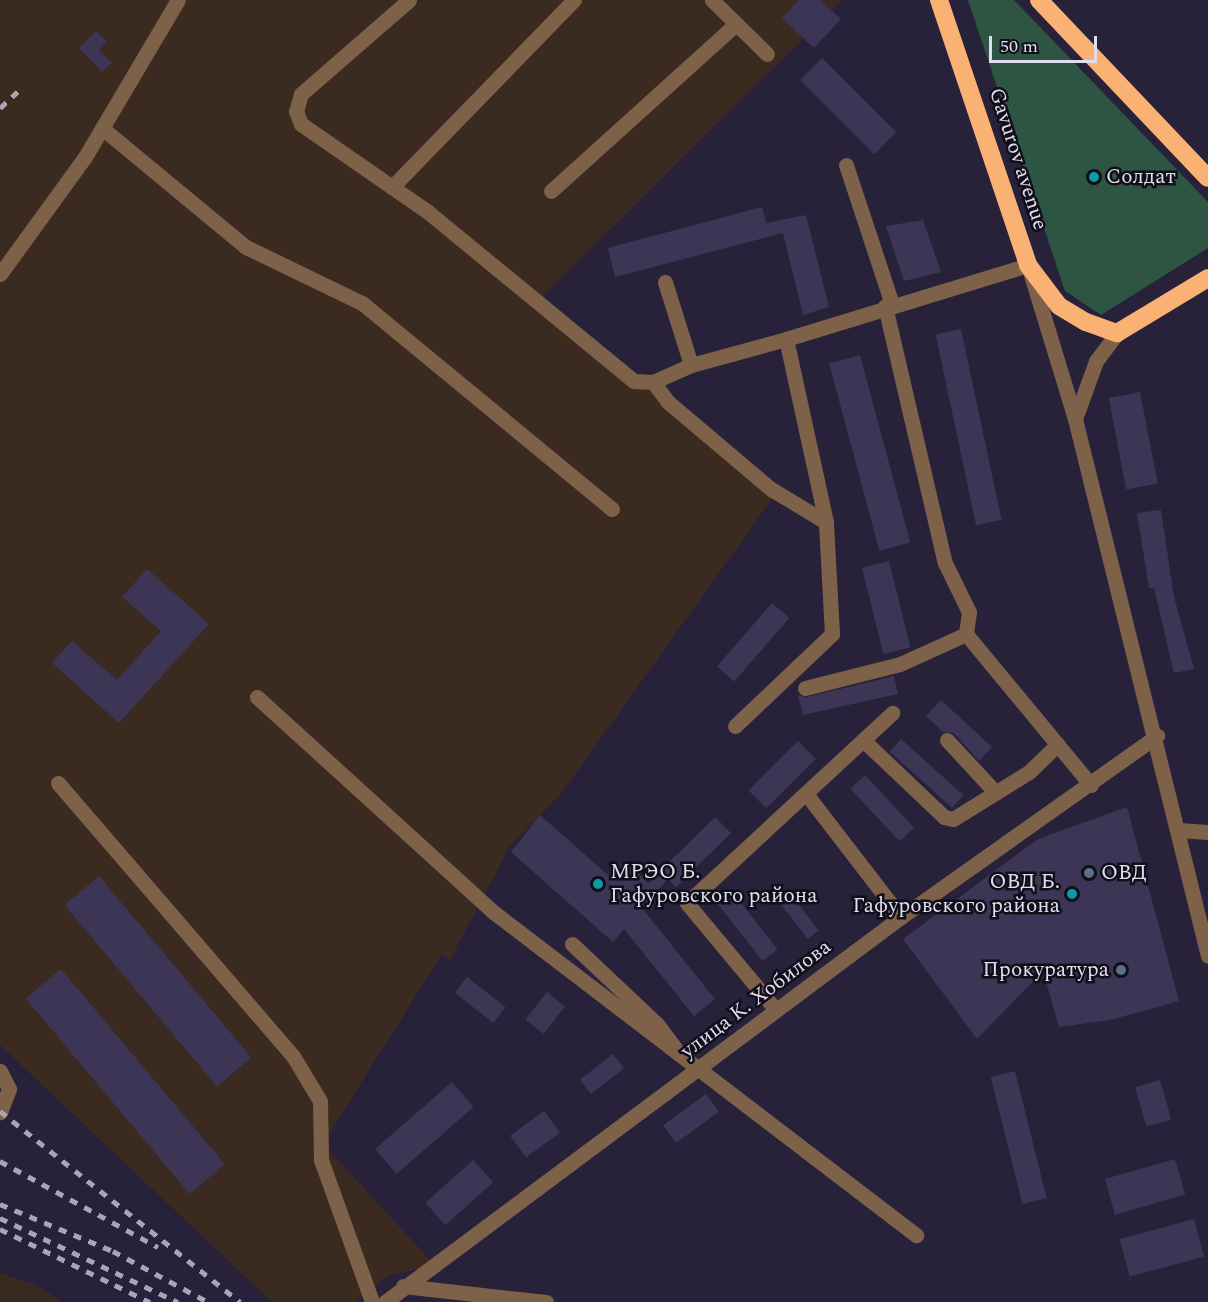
<!DOCTYPE html>
<meta charset="utf-8">
<style>
body{margin:0}
#map{position:relative;width:1208px;height:1302px;overflow:hidden;background:#27223a;font-family:Spectral,serif}
div>[style]{position:absolute}
.industrial>*{inset:0;background:#3a2a20}
.green>*{inset:0;background:#2e5443}
.building>*{inset:0;background:#3c3555;transform-origin:0 0}
.minor>*{height:15px;margin:-7.5px;padding:0 7.5px;transform-origin:7.5px;border-radius:7.5px;background:#7e6149}
.highway>*{height:18px;margin:-9px;padding:0 9px;transform-origin:9px;border-radius:9px;background:#fab174}
.rail>*{height:4.5px;margin-top:-2.25px;transform-origin:0;background:repeating-linear-gradient(90deg,#a8a5b8 0 8px,transparent 0 16px)}
.dots>*{width:16px;height:16px;translate:-50% -50%;box-sizing:border-box;border:3px solid #100e18;border-radius:50%}
span{translate:-50% -50%;white-space:nowrap;text-align:center;line-height:1.15;-webkit-text-stroke:5px #100e18;paint-order:stroke}
.street-label{font-size:21px;color:#e0deee}
.poi-label{font-size:21px;color:#e0deee}
.left{translate:0 -50%;text-align:left}
.right{translate:-100% -50%;text-align:right}
.scale{position:absolute;left:989px;top:36px;width:108px;height:27px;box-sizing:border-box;border:3px solid #e0deee;border-top:0;padding-left:8px;font-size:18px;line-height:21px;white-space:nowrap;color:#e0deee;-webkit-text-stroke:4px #100e18;paint-order:stroke}
</style>
<div id="map">
<div class="industrial">
<div style="clip-path:polygon(0 0,842px 0,542px 297px,777px 492px,561px 794px,510px 846px,450px 960px,442px 954px,323px 1144px,435px 1265px,388px 1276px,356px 1302px,272px 1302px,0 1045px)"></div>
<div style="clip-path:polygon(0 1273px,36px 1285px,62px 1302px,0 1302px)"></div>
</div>
<div class="green">
<div style="clip-path:polygon(968px 0,1014px 0,1208px 202px,1208px 248px,1101px 315px,1065px 291px)"></div>
</div>
<div class="building">
<div style="clip-path:polygon(799px 0,820px 0,841px 19px,814px 48px,782px 18px)"></div>
<div style="clip-path:polygon(96px 31px,107px 42px,99px 50px,112px 63px,102px 72px,79px 48px)"></div>
<div style="left:822px;top:58px;width:105px;height:31px;rotate:45deg"></div>
<div style="clip-path:polygon(762px 207px,766px 223px,806px 215px,829px 307px,803px 315px,783px 233px,615px 277px,608px 248px)"></div>
<div style="clip-path:polygon(923px 220px,941px 272px,904px 281px,886px 226px)"></div>
<div style="left:961px;top:329px;width:195px;height:26px;rotate:78deg"></div>
<div style="left:860px;top:355px;width:194px;height:32px;rotate:75deg"></div>
<div style="left:1140px;top:392px;width:93px;height:32px;rotate:79deg"></div>
<div style="clip-path:polygon(1161px 510px,1174px 597px,1194px 669px,1174px 673px,1154px 588px,1149px 588px,1137px 513px)"></div>
<div style="left:889px;top:561px;width:89px;height:28px;rotate:76deg"></div>
<div style="clip-path:polygon(147px 569px,209px 624px,119px 723px,52px 663px,72px 641px,117px 680px,161px 631px,122px 597px)"></div>
<div style="left:772px;top:603px;width:23px;height:84px;rotate:41deg"></div>
<div style="clip-path:polygon(894px 676px,898px 694px,803px 715px,798px 695px,807px 697px)"></div>
<div style="clip-path:polygon(941px 700px,992px 747px,979px 761px,954px 733px,943px 732px,926px 716px)"></div>
<div style="left:901px;top:739px;width:84px;height:17px;rotate:42deg"></div>
<div style="left:798px;top:741px;width:25px;height:70px;rotate:45deg"></div>
<div style="left:865px;top:775px;width:72px;height:20px;rotate:47deg"></div>
<div style="clip-path:polygon(1127px 807px,1179px 1001px,1110px 1020px,1059px 1027px,1043px 971px,977px 1039px,903px 939px,1038px 839px)"></div>
<div style="clip-path:polygon(540px 815px,609px 876px,626px 860px,648px 883px,715px 817px,731px 833px,676px 887px,668px 879px,642px 908px,715px 999px,694px 1016px,624px 929px,613px 942px,511px 852px)"></div>
<div style="left:99px;top:876px;width:237px;height:45px;rotate:50deg"></div>
<div style="left:732px;top:891px;width:74px;height:19px;rotate:52deg"></div>
<div style="left:788px;top:891px;width:50px;height:14px;rotate:52deg"></div>
<div style="left:61px;top:969px;width:255px;height:46px;rotate:50deg"></div>
<div style="left:467px;top:977px;width:49px;height:20px;rotate:38deg"></div>
<div style="left:547px;top:992px;width:23px;height:35px;rotate:38deg"></div>
<div style="left:613px;top:1054px;width:18px;height:42px;rotate:52deg"></div>
<div style="left:1015px;top:1071px;width:131px;height:25px;rotate:76deg"></div>
<div style="left:1160px;top:1080px;width:41px;height:26px;rotate:74deg"></div>
<div style="left:452px;top:1082px;width:33px;height:102px;rotate:49deg"></div>
<div style="left:706px;top:1094px;width:22px;height:53px;rotate:54deg"></div>
<div style="left:544px;top:1111px;width:27px;height:42px;rotate:54deg"></div>
<div style="left:1175px;top:1159px;width:37px;height:73px;rotate:74deg"></div>
<div style="left:473px;top:1160px;width:30px;height:64px;rotate:48deg"></div>
<div style="left:1194px;top:1219px;width:39px;height:77px;rotate:75deg"></div>
</div>
<div class="minor">
<div style="left:409px;top:0;width:143px;rotate:139deg"></div>
<div style="left:301px;top:94px;width:18px;rotate:106deg"></div>
<div style="left:296px;top:111px;width:14px;rotate:69deg"></div>
<div style="left:301px;top:124px;width:155px;rotate:34.7deg"></div>
<div style="left:428px;top:212px;width:266px;rotate:39.4deg"></div>
<div style="left:634px;top:381px;width:19px;rotate:3deg"></div>
<div style="left:653px;top:382px;width:42px;rotate:-24.1deg"></div>
<div style="left:712px;top:0;width:77px;rotate:44.5deg"></div>
<div style="left:102px;top:128px;width:187px;rotate:39.6deg"></div>
<div style="left:246px;top:247px;width:129px;rotate:25.8deg"></div>
<div style="left:362px;top:303px;width:324px;rotate:39.5deg"></div>
<div style="left:846px;top:165px;width:146px;rotate:71.7deg"></div>
<div style="left:392px;top:187px;width:261px;rotate:-45.8deg"></div>
<div style="left:551px;top:191px;width:249px;rotate:-42.1deg"></div>
<div style="left:0;top:274px;width:145px;rotate:-54deg"></div>
<div style="left:85px;top:157px;width:182px;rotate:-59.4deg"></div>
<div style="left:665px;top:282px;width:87px;rotate:72.6deg"></div>
<div style="left:691px;top:365px;width:98px;rotate:-15.3deg"></div>
<div style="left:885px;top:306px;width:264px;rotate:76.9deg"></div>
<div style="left:945px;top:563px;width:55px;rotate:63.9deg"></div>
<div style="left:969px;top:612px;width:22px;rotate:98deg"></div>
<div style="left:653px;top:382px;width:25px;rotate:53deg"></div>
<div style="left:668px;top:402px;width:135px;rotate:40.2deg"></div>
<div style="left:771px;top:489px;width:64px;rotate:31deg"></div>
<div style="left:1075px;top:419px;width:62px;rotate:-70.1deg"></div>
<div style="left:1096px;top:361px;width:35px;rotate:-53deg"></div>
<div style="left:805px;top:688px;width:98px;rotate:-14.2deg"></div>
<div style="left:900px;top:664px;width:72px;rotate:-24.4deg"></div>
<div style="left:966px;top:634px;width:196px;rotate:50.4deg"></div>
<div style="left:257px;top:697px;width:318px;rotate:42.3deg"></div>
<div style="left:492px;top:911px;width:534px;rotate:37.39deg"></div>
<div style="left:735px;top:726px;width:134px;rotate:-43.5deg"></div>
<div style="left:832px;top:634px;width:112px;rotate:-93.1deg"></div>
<div style="left:826px;top:522px;width:187px;rotate:-102.3deg"></div>
<div style="left:786px;top:339px;width:253px;rotate:-17deg"></div>
<div style="left:1028px;top:265px;width:161px;rotate:73deg"></div>
<div style="left:1075px;top:419px;width:553px;rotate:76.09deg"></div>
<div style="left:863px;top:740px;width:112px;rotate:43.5deg"></div>
<div style="left:944px;top:817px;width:9px;rotate:13deg"></div>
<div style="left:953px;top:819px;width:89px;rotate:-31.7deg"></div>
<div style="left:1029px;top:772px;width:40px;rotate:-44deg"></div>
<div style="left:947px;top:740px;width:72px;rotate:47.2deg"></div>
<div style="left:58px;top:783px;width:360px;rotate:49.3deg"></div>
<div style="left:293px;top:1056px;width:52px;rotate:59deg"></div>
<div style="left:320px;top:1101px;width:59px;rotate:89deg"></div>
<div style="left:321px;top:1160px;width:151px;rotate:70.2deg"></div>
<div style="left:807px;top:795px;width:154px;rotate:52.4deg"></div>
<div style="left:1179px;top:830px;width:29px;rotate:4deg"></div>
<div style="left:572px;top:944px;width:117px;rotate:43.3deg"></div>
<div style="left:657px;top:1024px;width:30px;rotate:53deg"></div>
<div style="left:776px;top:1010px;width:139px;rotate:-129.8deg"></div>
<div style="left:687px;top:903px;width:280px;rotate:-42.8deg"></div>
<div style="left:0;top:1071px;width:20px;rotate:63deg"></div>
<div style="left:9px;top:1089px;width:25px;rotate:111deg"></div>
<div style="left:403px;top:1286px;width:144px;rotate:6.4deg"></div>
<div style="left:385px;top:1302px;width:644px;rotate:-36.73deg"></div>
<div style="left:901px;top:917px;width:314px;rotate:-35.3deg"></div>
</div>
<div class="highway">
<div style="left:939px;top:0;width:280px;rotate:71.4deg"></div>
<div style="left:1028px;top:265px;width:51px;rotate:52.9deg"></div>
<div style="left:1059px;top:306px;width:31px;rotate:31deg"></div>
<div style="left:1086px;top:322px;width:33px;rotate:20deg"></div>
<div style="left:1117px;top:333px;width:106px;rotate:-31.1deg"></div>
<div style="left:1039px;top:0;width:245px;rotate:46.5deg"></div>
</div>
<div class="rail">
<div style="left:0;top:108px;width:26px;rotate:-43deg"></div>
<div style="left:0;top:1111px;width:307px;rotate:38.5deg"></div>
<div style="left:0;top:1161px;width:180px;rotate:28.6deg"></div>
<div style="left:0;top:1204px;width:122px;rotate:22.6deg"></div>
<div style="left:113px;top:1251px;width:108px;rotate:28.2deg"></div>
<div style="left:0;top:1218px;width:197px;rotate:25.3deg"></div>
<div style="left:0;top:1229px;width:167px;rotate:26deg"></div>
</div>
<div class="dots">
<div style="left:1094px;top:177px;background:#0f9aa8"></div>
<div style="left:1089px;top:873px;background:#5c6f8a"></div>
<div style="left:598px;top:884px;background:#0f9aa8"></div>
<div style="left:1072px;top:894px;background:#0f9aa8"></div>
<div style="left:1121px;top:970px;background:#5c6f8a"></div>
</div>
<div class="street-label">
<span style="left:1018px;top:159px;rotate:72deg">Gavurov avenue</span>
<span style="left:756px;top:999px;rotate:-37deg">улица К. Хобилова</span>
</div>
<div class="poi-label">
<span class="left" style="left:1106px;top:177px">Солдат</span>
<span class="left" style="left:610px;top:884px">МРЭО Б.<br>Гафуровского района</span>
<span class="left" style="left:1101px;top:873px">ОВД</span>
<span class="right" style="left:1060px;top:894px">ОВД Б.<br>Гафуровского района</span>
<span class="right" style="left:1109px;top:970px">Прокуратура</span>
</div>
<div class="scale">50 m</div>
</div>
